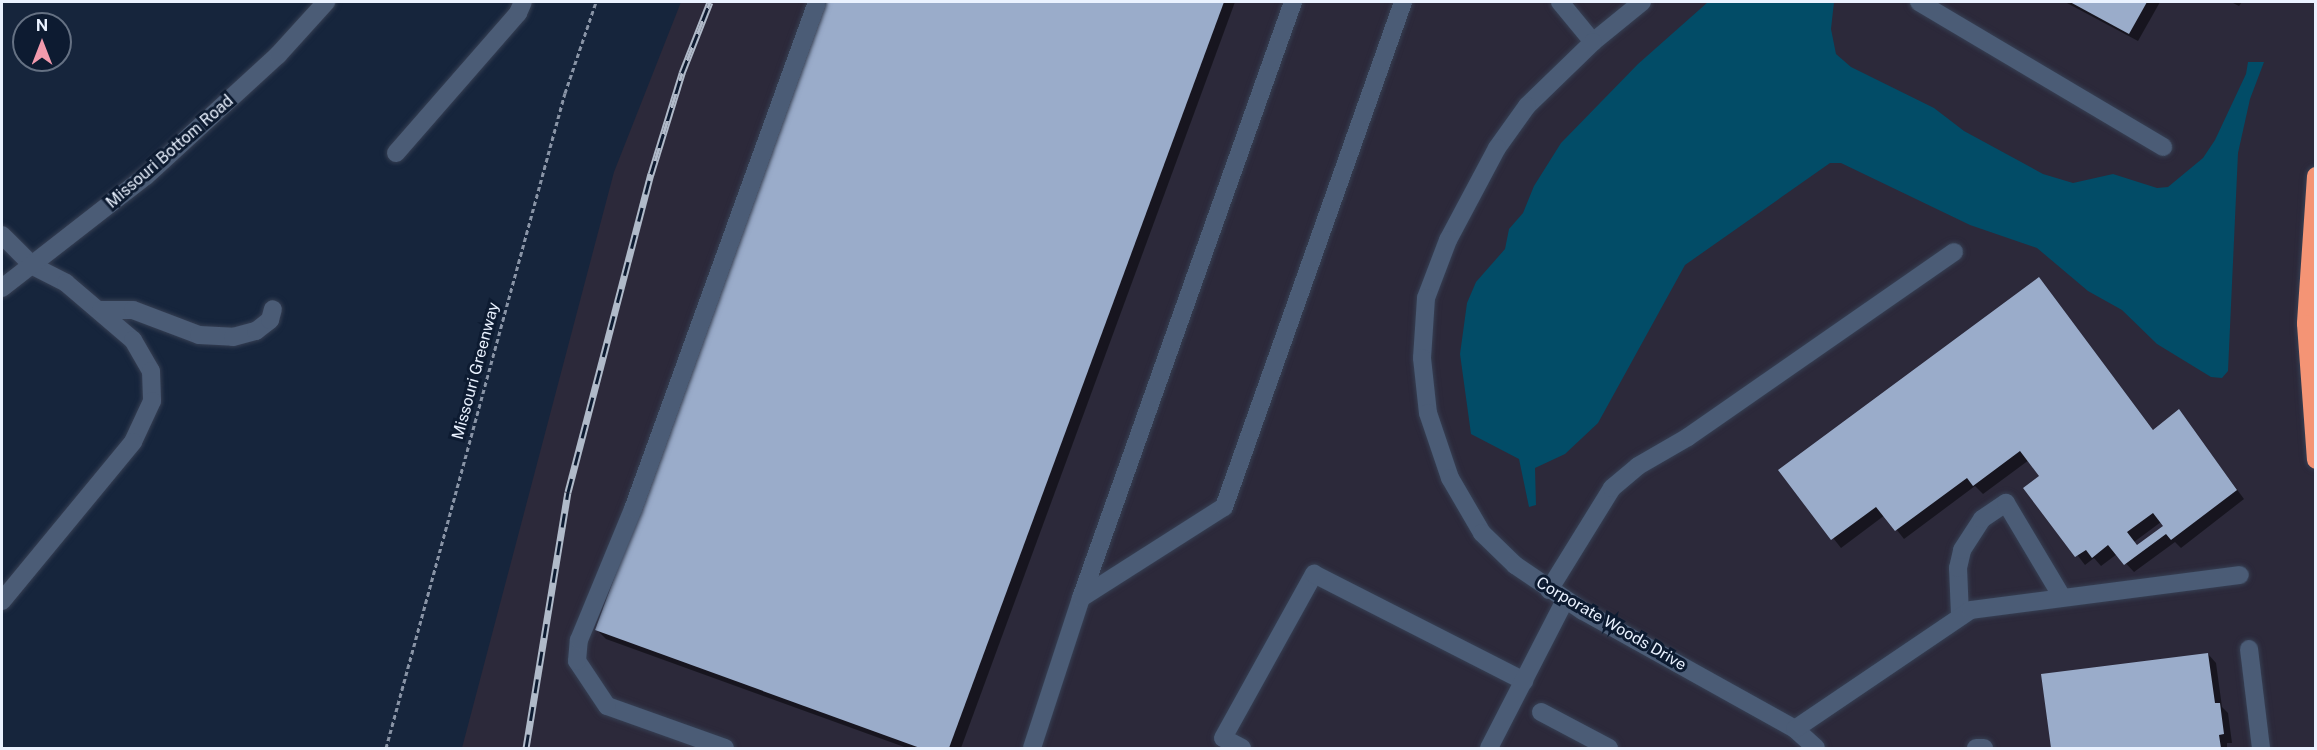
<!DOCTYPE html>
<style>
body{margin:0}
#map{position:relative;width:2317px;height:750px;overflow:hidden;background:#16253c;font-family:"Public Sans",sans-serif}
div>[style]{position:absolute}
.industrial>*{inset:0;background:#2c293a}
.water>*{inset:0;background:#024c67}
.shadow>*{inset:0;background:#0007}
.building>*{inset:0;background:#9aacca}
.path>*{height:3px;margin-top:-1.5px;transform-origin:0;background:repeating-linear-gradient(90deg,#8994a6 0 4.5px,transparent 0 7.5px)}
.roads{filter:drop-shadow(0 0 2px #363f53) drop-shadow(0 0 2px #363f53)}
.minor>*{height:18px;margin:-9px;padding:0 9px;transform-origin:9px;border-radius:9px;background:#4b5c76}
.highway>*{height:18px;margin:-9px;padding:0 9px;transform-origin:9px;border-radius:9px;background:#f49475}
.rail>*{height:7px;margin-top:-3.5px;transform-origin:0;background:repeating-linear-gradient(90deg,#0d1b31 0 14px,#b0bac9 0 28px);box-sizing:border-box;border-block:2px solid #b0bac9}
span{translate:-50% -50%;white-space:nowrap;text-align:center;line-height:1.15;-webkit-text-stroke:6px #0d1b31;paint-order:stroke}
.street-label{font-size:16px;color:#eaf2ff}
.frame{position:absolute;inset:0;border:3px solid #eaf2ff;pointer-events:none}
.north{position:absolute;left:12px;top:12px;width:60px;height:60px;box-sizing:border-box;background:#0d1b31;border:2px solid #657183;border-radius:50%;rotate:0deg;font-size:16px;font-weight:700;line-height:24px;text-align:center;color:#eaf2ff}
.north::after{content:'';display:block;margin:auto;width:21px;height:27px;background:#f29aad;clip-path:polygon(50% 0,100% 100%,50% 72%,0 100%)}
</style>
<div id="map">
<div class="industrial">
<div style="clip-path:polygon(681px 2px,2315px 2px,2315px 748px,462px 748px,614px 172px)"></div>
</div>
<div class="water">
<div style="clip-path:polygon(1708px 2px,1834px 2px,1831px 29px,1836px 54px,1851px 67px,1934px 108px,1964px 131px,2043px 174px,2073px 183px,2113px 174px,2157px 188px,2168px 187px,2203px 158px,2215px 140px,2246px 74px,2248px 62px,2264px 62px,2250px 99px,2238px 153px,2228px 371px,2222px 378px,2211px 377px,2157px 344px,2122px 310px,2088px 291px,2037px 248px,1970px 225px,1841px 163px,1830px 163px,1685px 265px,1598px 423px,1565px 454px,1535px 468px,1536px 505px,1529px 507px,1519px 459px,1471px 434px,1460px 354px,1467px 303px,1476px 282px,1505px 249px,1509px 229px,1523px 213px,1534px 186px,1561px 143px,1638px 64px)"></div>
</div>
<div class="shadow">
<div style="clip-path:polygon(828px 2px,1235px 2px,961px 748px,907px 748px,606px 639px,597px 630px)"></div>
<div style="clip-path:polygon(2065px 2px,2160px 2px,2138px 41px)"></div>
<div style="clip-path:polygon(2231px 2px,2242px 2px,2239px 6px)"></div>
<div style="clip-path:polygon(evenodd,2039px 279px,2154px 431px,2179px 411px,2244px 499px,2181px 548px,2175px 542px,2134px 572px,2117px 554px,2101px 566px,2094px 558px,2085px 565px,2025px 488px,2041px 477px,2029px 460px,1983px 494px,1975px 486px,1904px 539px,1885px 515px,1841px 548px,1780px 471px,2039px 279px,2161px 522px,2165px 526px,2138px 546px,2134px 542px,2161px 522px)"></div>
<div style="clip-path:polygon(2208px 654px,2216px 663px,2222px 707px,2228px 713px,2232px 743px,2227px 743px,2227px 748px,2052px 748px,2043px 675px)"></div>
</div>
<div class="building">
<div style="clip-path:polygon(826px 2px,1224px 2px,949px 748px,920px 748px,595px 630px)"></div>
<div style="clip-path:polygon(2070px 2px,2147px 2px,2129px 34px)"></div>
<div style="clip-path:polygon(evenodd,2039px 277px,2153px 430px,2179px 409px,2237px 490px,2171px 540px,2166px 534px,2124px 565px,2108px 545px,2092px 558px,2086px 550px,2075px 557px,2023px 488px,2039px 476px,2020px 451px,1973px 486px,1967px 478px,1895px 531px,1876px 507px,1831px 540px,1778px 470px,2039px 277px,2153px 513px,2163px 526px,2137px 545px,2127px 532px,2153px 513px)"></div>
<div style="clip-path:polygon(2208px 653px,2215px 703px,2220px 703px,2224px 734px,2219px 735px,2221px 748px,2051px 748px,2041px 674px)"></div>
</div>
<div class="path">
<div style="left:386px;top:748px;width:679px;rotate:-74.72deg"></div>
<div style="left:565px;top:93px;width:96px;rotate:-71.2deg"></div>
</div>
<div class="roads">
<div class="minor">
<div style="left:1560px;top:2px;width:52px;rotate:50.5deg"></div>
<div style="left:1642px;top:2px;width:63px;rotate:140.8deg"></div>
<div style="left:1593px;top:42px;width:92px;rotate:135.9deg"></div>
<div style="left:1527px;top:106px;width:52px;rotate:125.5deg"></div>
<div style="left:1497px;top:148px;width:104px;rotate:118deg"></div>
<div style="left:1448px;top:240px;width:62px;rotate:110.8deg"></div>
<div style="left:1426px;top:298px;width:60px;rotate:93.8deg"></div>
<div style="left:1422px;top:358px;width:55px;rotate:83.8deg"></div>
<div style="left:1428px;top:413px;width:69px;rotate:71.3deg"></div>
<div style="left:1450px;top:478px;width:64px;rotate:59.8deg"></div>
<div style="left:1482px;top:533px;width:46px;rotate:44.1deg"></div>
<div style="left:1515px;top:565px;width:82px;rotate:34.1deg"></div>
<div style="left:1583px;top:611px;width:243px;rotate:29.1deg"></div>
<div style="left:1795px;top:729px;width:28px;rotate:42deg"></div>
<div style="left:1919px;top:2px;width:284px;rotate:30.7deg"></div>
<div style="left:396px;top:153px;width:186px;rotate:-48.9deg"></div>
<div style="left:518px;top:13px;width:12px;rotate:-66deg"></div>
<div style="left:2px;top:235px;width:44px;rotate:45deg"></div>
<div style="left:33px;top:266px;width:37px;rotate:27deg"></div>
<div style="left:66px;top:283px;width:88px;rotate:40.4deg"></div>
<div style="left:133px;top:340px;width:36px;rotate:60deg"></div>
<div style="left:151px;top:371px;width:30px;rotate:88deg"></div>
<div style="left:152px;top:401px;width:45px;rotate:114.9deg"></div>
<div style="left:133px;top:442px;width:206px;rotate:129.5deg"></div>
<div style="left:2px;top:288px;width:182px;rotate:-37.9deg"></div>
<div style="left:146px;top:176px;width:179px;rotate:-42.5deg"></div>
<div style="left:278px;top:55px;width:72px;rotate:-47.8deg"></div>
<div style="left:101px;top:310px;width:32px"></div>
<div style="left:133px;top:310px;width:71px;rotate:20.7deg"></div>
<div style="left:199px;top:335px;width:34px;rotate:3deg"></div>
<div style="left:233px;top:337px;width:24px;rotate:-15deg"></div>
<div style="left:256px;top:331px;width:18px;rotate:-38deg"></div>
<div style="left:270px;top:320px;width:11px;rotate:-75deg"></div>
<div style="left:1549px;top:590px;width:120px;rotate:-58.3deg"></div>
<div style="left:1612px;top:488px;width:34px;rotate:-40deg"></div>
<div style="left:1638px;top:466px;width:58px;rotate:-30.1deg"></div>
<div style="left:1688px;top:437px;width:324px;rotate:-34.8deg"></div>
<div style="left:1081px;top:598px;width:169px;rotate:-32.5deg"></div>
<div style="left:1224px;top:507px;width:536px;rotate:-70.48deg"></div>
<div style="left:1960px;top:615px;width:47px;rotate:-92.4deg"></div>
<div style="left:1958px;top:568px;width:18px;rotate:-77deg"></div>
<div style="left:1962px;top:550px;width:37px;rotate:-57deg"></div>
<div style="left:1982px;top:519px;width:29px;rotate:-34deg"></div>
<div style="left:2006px;top:503px;width:109px;rotate:59.2deg"></div>
<div style="left:2249px;top:649px;width:100px;rotate:83.1deg"></div>
<div style="left:1541px;top:712px;width:77px;rotate:27.9deg"></div>
<div style="left:1795px;top:729px;width:212px;rotate:-34.1deg"></div>
<div style="left:1971px;top:610px;width:271px;rotate:-7.4deg"></div>
<div style="left:725px;top:748px;width:125px;rotate:-160.4deg"></div>
<div style="left:607px;top:706px;width:54px;rotate:-123.7deg"></div>
<div style="left:577px;top:661px;width:21px;rotate:-85deg"></div>
<div style="left:579px;top:640px;width:142px;rotate:-67.6deg"></div>
<div style="left:633px;top:509px;width:539px;rotate:-70.05deg"></div>
<div style="left:1032px;top:748px;width:158px;rotate:-71.9deg"></div>
<div style="left:1081px;top:598px;width:633px;rotate:-70.42deg"></div>
<div style="left:1242px;top:748px;width:21px;rotate:-152deg"></div>
<div style="left:1223px;top:738px;width:188px;rotate:-61deg"></div>
<div style="left:1314px;top:574px;width:236px;rotate:27deg"></div>
<div style="left:1489px;top:748px;width:166px;rotate:-62.8deg"></div>
<div style="left:1976px;top:748px;width:8px"></div>
</div>
<div class="highway">
<div style="left:2316px;top:176px;width:148px;rotate:93.9deg"></div>
<div style="left:2306px;top:324px;width:136px;rotate:85.8deg"></div>
</div>
</div>
<div class="rail">
<div style="left:526px;top:748px;width:259px;rotate:-80.7deg"></div>
<div style="left:568px;top:492px;width:329px;rotate:-75.4deg"></div>
<div style="left:651px;top:174px;width:106px;rotate:-72.9deg"></div>
<div style="left:682px;top:73px;width:76px;rotate:-68.5deg"></div>
</div>
<div class="street-label">
<span style="left:170px;top:152px;rotate:-41deg">Missouri Bottom Road</span>
<span style="left:476px;top:371px;rotate:-75deg">Missouri Greenway</span>
<span style="left:1611px;top:624px;rotate:30deg">Corporate Woods Drive</span>
</div>
<div class="frame"></div>
<div class="north">N</div>
</div>
